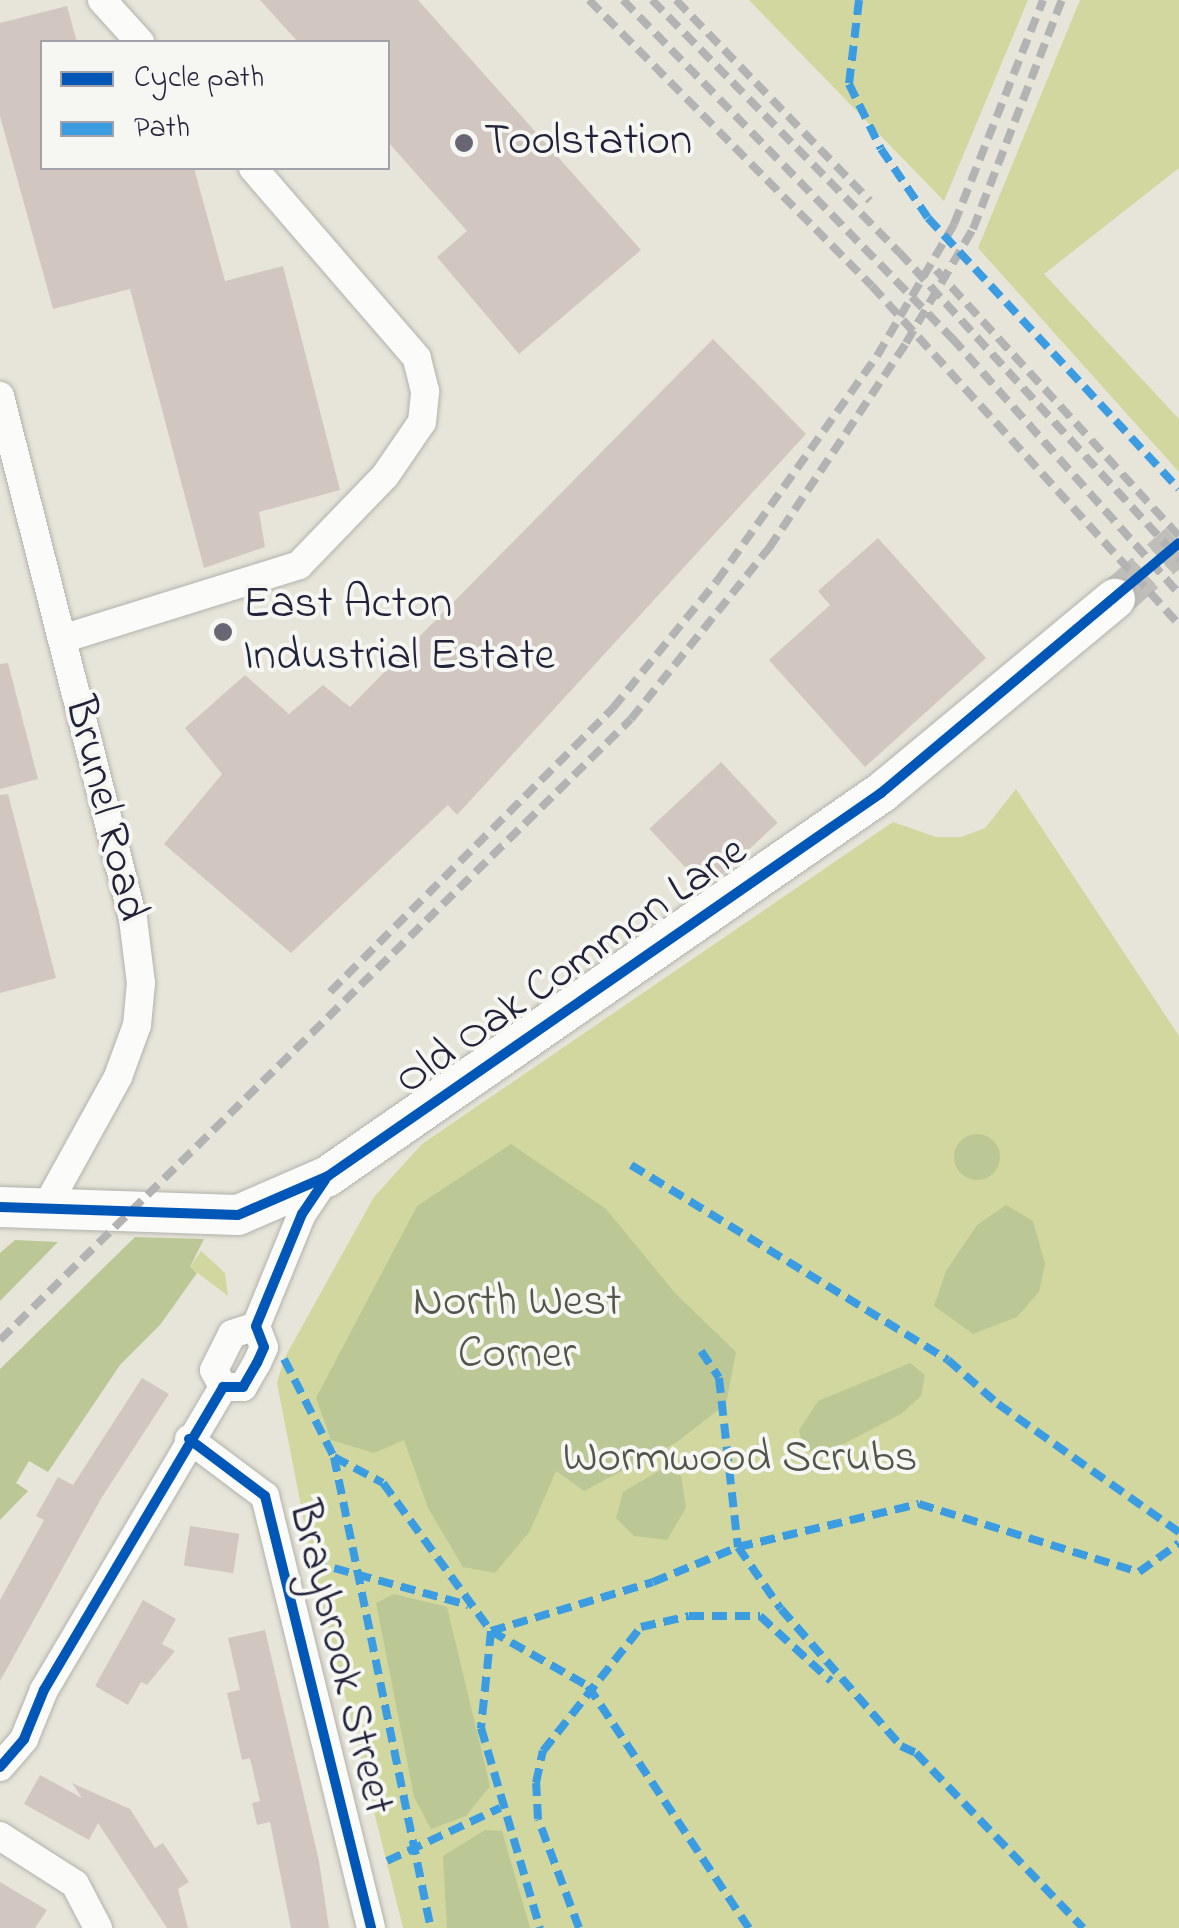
<!DOCTYPE html>
<style>
body{margin:0}
#map{position:relative;width:1179px;height:1928px;overflow:hidden;background:#e7e5d9;font-family:"Indie Flower",sans-serif}
div>[style]{position:absolute}
.green>*{inset:0;background:#d1d79e}
.forest>*{inset:0;background:#bbc896}
.round{border-radius:50%}
.building>*{inset:0;background:#d2c7c0;transform-origin:0 0}
.secondary-tunnel>*{height:40px;margin-top:-20px;transform-origin:0;background:repeating-linear-gradient(90deg,#c0beb9 0 40px,transparent 0 60px)}
.roads{filter:drop-shadow(0 0 2px #b2b1ac) drop-shadow(0 0 2px #b2b1ac)}
.street>*{height:28px;margin:-14px;padding:0 14px;transform-origin:14px;border-radius:14px;background:#fbfbf9}
.secondary>*{height:40px;margin:-20px;padding:0 20px;transform-origin:20px;border-radius:20px;background:#fbfbf9}
.rail>*{height:8px;margin-top:-4px;transform-origin:0;background:repeating-linear-gradient(90deg,#b3b3b4 0 15px,transparent 0 23px)}
.quiet>*{height:8px;margin-top:-4px;transform-origin:0;background:repeating-linear-gradient(90deg,#3c9ce2 0 15px,transparent 0 23px)}
.cycleway>*{height:10px;margin:-5px;padding:0 5px;transform-origin:5px;border-radius:5px;background:#0057b8}
.dots>*{width:28px;height:28px;translate:-50% -50%;box-sizing:border-box;border:5px solid #f6f6f2;border-radius:50%}
span{translate:-50% -50%;white-space:nowrap;text-align:center;line-height:1.15;-webkit-text-stroke:8px #f6f6f2;paint-order:stroke}
.poi-label{font-size:45px;color:#22223b}
.left{translate:0 -50%;text-align:left}
.street-label{font-size:45px;color:#22223b}
.park-label{font-size:45px;color:#51554a}
.legend{position:absolute;left:40px;top:40px;width:350px;height:130px;box-sizing:border-box;background:#f6f6f2;border:2px solid #a1a1a9;margin:0;padding:12px 18px;list-style:none;font-size:30px;color:#22223b}
.legend li{display:flex;align-items:center;gap:20px;height:50px}
.legend b{width:50px;border:2px solid #a1a1a9}
</style>
<div id="map">
<div class="green">
<div style="clip-path:polygon(749px 0,1028px 0,944px 201px)"></div>
<div style="clip-path:polygon(1080px 0,1179px 0,1179px 168px,1044px 274px,1179px 419px,1179px 472px,978px 248px)"></div>
<div style="clip-path:polygon(1016px 789px,1179px 1036px,1179px 1928px,403px 1928px,312px 1562px,277px 1383px,284px 1359px,374px 1197px,422px 1144px,893px 822px,936px 837px,961px 837px,985px 828px)"></div>
<div style="clip-path:polygon(201px 1251px,225px 1273px,228px 1296px,190px 1267px)"></div>
</div>
<div class="forest">
<div class="round" style="left:954px;top:1134px;width:46px;height:46px"></div>
<div style="clip-path:polygon(511px 1144px,606px 1209px,675px 1293px,736px 1352px,726px 1404px,677px 1442px,584px 1491px,556px 1471px,530px 1531px,495px 1573px,463px 1567px,428px 1508px,404px 1440px,374px 1453px,331px 1440px,316px 1398px,417px 1206px)"></div>
<div style="clip-path:polygon(1006px 1205px,1033px 1221px,1045px 1264px,1039px 1292px,1017px 1317px,973px 1334px,934px 1306px,946px 1271px,977px 1225px)"></div>
<div style="clip-path:polygon(135px 1237px,204px 1239px,190px 1267px,197px 1273px,160px 1325px,120px 1365px,48px 1472px,29px 1461px,16px 1483px,28px 1491px,0 1520px,0 1369px)"></div>
<div style="clip-path:polygon(15px 1240px,58px 1242px,0 1301px,0 1253px)"></div>
<div style="clip-path:polygon(910px 1363px,925px 1375px,921px 1396px,901px 1414px,822px 1455px,803px 1449px,799px 1430px,818px 1401px)"></div>
<div style="clip-path:polygon(662px 1469px,681px 1476px,686px 1508px,667px 1540px,634px 1536px,616px 1518px,623px 1492px)"></div>
<div style="clip-path:polygon(394px 1594px,447px 1607px,490px 1786px,466px 1816px,431px 1829px,414px 1797px,376px 1603px)"></div>
<div style="clip-path:polygon(485px 1830px,502px 1831px,530px 1928px,447px 1928px,443px 1856px)"></div>
</div>
<div class="building">
<div style="clip-path:polygon(260px 0,418px 0,641px 250px,519px 354px,437px 257px,467px 231px,388px 142px,388px 42px,298px 42px)"></div>
<div style="clip-path:polygon(67px 6px,77px 42px,42px 42px,42px 168px,194px 168px,225px 281px,283px 266px,340px 490px,259px 512px,265px 547px,204px 568px,130px 289px,53px 309px,0 116px,0 23px)"></div>
<div style="clip-path:polygon(713px 339px,806px 434px,457px 815px,448px 805px,291px 953px,164px 844px,222px 774px,185px 728px,245px 675px,289px 714px,323px 685px,350px 707px)"></div>
<div style="clip-path:polygon(878px 538px,986px 658px,865px 767px,769px 660px,830px 605px,818px 591px)"></div>
<div style="clip-path:polygon(8px 663px,38px 779px,0 789px,0 664px)"></div>
<div style="left:721px;top:762px;width:83px;height:98px;rotate:47deg"></div>
<div style="clip-path:polygon(8px 794px,56px 978px,0 993px,0 795px)"></div>
<div style="clip-path:polygon(142px 1378px,169px 1394px,102px 1497px,0 1681px,0 1600px,44px 1520px,36px 1516px,58px 1477px,73px 1485px)"></div>
<div style="left:190px;top:1526px;width:50px;height:40px;rotate:9deg"></div>
<div style="clip-path:polygon(143px 1600px,176px 1619px,162px 1644px,175px 1651px,147px 1685px,141px 1682px,128px 1705px,95px 1686px)"></div>
<div style="clip-path:polygon(265px 1630px,319px 1861px,329px 1928px,291px 1928px,270px 1822px,257px 1825px,252px 1803px,260px 1801px,250px 1758px,242px 1760px,227px 1693px,240px 1690px,228px 1638px)"></div>
<div style="clip-path:polygon(40px 1775px,82px 1798px,72px 1783px,130px 1809px,155px 1848px,163px 1843px,189px 1882px,178px 1889px,188px 1928px,167px 1928px,98px 1823px,89px 1840px,24px 1804px)"></div>
<div style="clip-path:polygon(0 1882px,47px 1910px,35px 1928px,0 1928px)"></div>
</div>
<div class="secondary-tunnel">
<div style="left:1115px;top:599px;width:85px;rotate:-41.2deg"></div>
</div>
<div class="roads">
<div class="street">
<div style="left:102px;top:0;width:57px;rotate:47.9deg"></div>
<div style="left:0;top:396px;width:540px;rotate:75.73deg"></div>
<div style="left:133px;top:919px;width:64px;rotate:82.9deg"></div>
<div style="left:141px;top:983px;width:42px;rotate:95.4deg"></div>
<div style="left:137px;top:1025px;width:55px;rotate:110.1deg"></div>
<div style="left:118px;top:1077px;width:151px;rotate:118.9deg"></div>
<div style="left:62px;top:639px;width:248px;rotate:-17.3deg"></div>
<div style="left:299px;top:565px;width:124px;rotate:-46deg"></div>
<div style="left:385px;top:476px;width:65px;rotate:-55.6deg"></div>
<div style="left:422px;top:422px;width:31px;rotate:-84deg"></div>
<div style="left:425px;top:391px;width:34px;rotate:-104deg"></div>
<div style="left:417px;top:358px;width:251px;rotate:-130.8deg"></div>
<div style="left:223px;top:1387px;width:20px"></div>
<div style="left:243px;top:1387px;width:28px;rotate:-60deg"></div>
<div style="left:257px;top:1363px;width:17px;rotate:-66deg"></div>
<div style="left:264px;top:1347px;width:22px;rotate:-111deg"></div>
<div style="left:256px;top:1326px;width:121px;rotate:-67.7deg"></div>
<div style="left:302px;top:1214px;width:45px;rotate:-56deg"></div>
<div style="left:223px;top:1387px;width:19px;rotate:-118deg"></div>
<div style="left:214px;top:1370px;width:40px;rotate:-63.4deg"></div>
<div style="left:232px;top:1334px;width:25px;rotate:-18deg"></div>
<div style="left:189px;top:1439px;width:95px;rotate:36.9deg"></div>
<div style="left:265px;top:1496px;width:445px;rotate:76.2deg"></div>
<div style="left:0;top:1767px;width:37px;rotate:-49deg"></div>
<div style="left:24px;top:1739px;width:53px;rotate:-67.8deg"></div>
<div style="left:44px;top:1690px;width:352px;rotate:-59.4deg"></div>
<div style="left:0;top:1836px;width:89px;rotate:32.6deg"></div>
<div style="left:75px;top:1884px;width:50px;rotate:62.4deg"></div>
</div>
<div class="secondary">
<div style="left:0;top:1207px;width:238px;rotate:1.9deg"></div>
<div style="left:238px;top:1215px;width:98px;rotate:-23.4deg"></div>
<div style="left:328px;top:1176px;width:673px;rotate:-34.71deg"></div>
<div style="left:881px;top:793px;width:304px;rotate:-39.7deg"></div>
</div>
</div>
<div class="rail">
<div style="left:589px;top:0;width:402px;rotate:45.3deg"></div>
<div style="left:872px;top:286px;width:457px;rotate:47.8deg"></div>
<div style="left:623px;top:0;width:472px;rotate:45.8deg"></div>
<div style="left:952px;top:338px;width:342px;rotate:48.4deg"></div>
<div style="left:652px;top:0;width:353px;rotate:45.6deg"></div>
<div style="left:899px;top:252px;width:416px;rotate:47.6deg"></div>
<div style="left:676px;top:0;width:279px;rotate:46deg"></div>
<div style="left:936px;top:270px;width:360px;rotate:47.6deg"></div>
<div style="left:330px;top:992px;width:401px;rotate:-45.1deg"></div>
<div style="left:613px;top:708px;width:164px;rotate:-50.7deg"></div>
<div style="left:717px;top:581px;width:276px;rotate:-54.6deg"></div>
<div style="left:877px;top:356px;width:153px;rotate:-59.7deg"></div>
<div style="left:954px;top:224px;width:241px;rotate:-68.3deg"></div>
<div style="left:0;top:1340px;width:885px;rotate:-44.54deg"></div>
<div style="left:631px;top:719px;width:220px;rotate:-51.1deg"></div>
<div style="left:769px;top:548px;width:247px;rotate:-56.2deg"></div>
<div style="left:906px;top:343px;width:132px;rotate:-59.6deg"></div>
<div style="left:973px;top:229px;width:246px;rotate:-68.8deg"></div>
</div>
<div class="quiet">
<div style="left:859px;top:0;width:85px;rotate:96.8deg"></div>
<div style="left:849px;top:84px;width:72px;rotate:63.8deg"></div>
<div style="left:881px;top:149px;width:83px;rotate:55.7deg"></div>
<div style="left:928px;top:218px;width:369px;rotate:47.2deg"></div>
<div style="left:631px;top:1165px;width:372px;rotate:31.6deg"></div>
<div style="left:948px;top:1360px;width:67px;rotate:41.3deg"></div>
<div style="left:998px;top:1404px;width:222px;rotate:35.3deg"></div>
<div style="left:701px;top:1351px;width:32px;rotate:56deg"></div>
<div style="left:719px;top:1378px;width:170px;rotate:83.6deg"></div>
<div style="left:738px;top:1547px;width:186px;rotate:-13.4deg"></div>
<div style="left:919px;top:1504px;width:230px;rotate:17.2deg"></div>
<div style="left:1139px;top:1572px;width:49px;rotate:-35.9deg"></div>
<div style="left:284px;top:1359px;width:110px;rotate:63deg"></div>
<div style="left:334px;top:1457px;width:55px;rotate:28deg"></div>
<div style="left:383px;top:1483px;width:183px;rotate:53.9deg"></div>
<div style="left:491px;top:1631px;width:98px;rotate:95.9deg"></div>
<div style="left:481px;top:1728px;width:209px;rotate:73.6deg"></div>
<div style="left:334px;top:1457px;width:481px;rotate:78.4deg"></div>
<div style="left:312px;top:1562px;width:162px;rotate:15.4deg"></div>
<div style="left:491px;top:1631px;width:169px;rotate:-16.8deg"></div>
<div style="left:653px;top:1582px;width:92px;rotate:-22.4deg"></div>
<div style="left:738px;top:1547px;width:75px;rotate:55.3deg"></div>
<div style="left:781px;top:1609px;width:182px;rotate:48.8deg"></div>
<div style="left:901px;top:1746px;width:17px;rotate:25deg"></div>
<div style="left:916px;top:1753px;width:242px;rotate:46.3deg"></div>
<div style="left:491px;top:1631px;width:112px;rotate:29.6deg"></div>
<div style="left:588px;top:1686px;width:291px;rotate:56.4deg"></div>
<div style="left:387px;top:1861px;width:125px;rotate:-25.1deg"></div>
<div style="left:579px;top:1928px;width:116px;rotate:-110.6deg"></div>
<div style="left:538px;top:1819px;width:36px;rotate:-93deg"></div>
<div style="left:536px;top:1783px;width:33px;rotate:-78deg"></div>
<div style="left:543px;top:1751px;width:158px;rotate:-51.7deg"></div>
<div style="left:641px;top:1627px;width:49px;rotate:-12.9deg"></div>
<div style="left:689px;top:1616px;width:71px"></div>
<div style="left:760px;top:1616px;width:96px;rotate:42.5deg"></div>
</div>
<div class="cycleway">
<div style="left:0;top:1207px;width:238px;rotate:1.9deg"></div>
<div style="left:238px;top:1215px;width:98px;rotate:-23.4deg"></div>
<div style="left:328px;top:1176px;width:673px;rotate:-34.71deg"></div>
<div style="left:881px;top:793px;width:389px;rotate:-40deg"></div>
<div style="left:223px;top:1387px;width:20px"></div>
<div style="left:243px;top:1387px;width:28px;rotate:-60deg"></div>
<div style="left:257px;top:1363px;width:17px;rotate:-66deg"></div>
<div style="left:264px;top:1347px;width:22px;rotate:-111deg"></div>
<div style="left:256px;top:1326px;width:121px;rotate:-67.7deg"></div>
<div style="left:302px;top:1214px;width:41px;rotate:-55.9deg"></div>
<div style="left:189px;top:1439px;width:95px;rotate:36.9deg"></div>
<div style="left:265px;top:1496px;width:445px;rotate:76.2deg"></div>
<div style="left:0;top:1767px;width:37px;rotate:-49deg"></div>
<div style="left:24px;top:1739px;width:53px;rotate:-67.8deg"></div>
<div style="left:44px;top:1690px;width:352px;rotate:-59.4deg"></div>
</div>
<div class="dots">
<div style="left:464px;top:143px;background:#676672"></div>
<div style="left:223px;top:632px;background:#676672"></div>
</div>
<div class="poi-label">
<span class="left" style="left:484px;top:143px">Toolstation</span>
<span class="left" style="left:243px;top:632px">East Acton<br>Industrial Estate</span>
</div>
<div class="street-label">
<span style="left:104px;top:809px;rotate:76deg">Brunel Road</span>
<span style="left:572px;top:967px;rotate:-35deg">Old Oak Common Lane</span>
<span style="left:339px;top:1658px;rotate:76deg">Braybrook Street</span>
</div>
<div class="park-label">
<span style="left:517px;top:1330px">North West<br>Corner</span>
<span style="left:740px;top:1460px">Wormwood Scrubs</span>
</div>
<ul class="legend">
<li><b style="height:12px;background:#0057b8"></b>Cycle path</li>
<li><b style="height:12px;background:#3c9ce2"></b>Path</li>
</ul>
</div>
